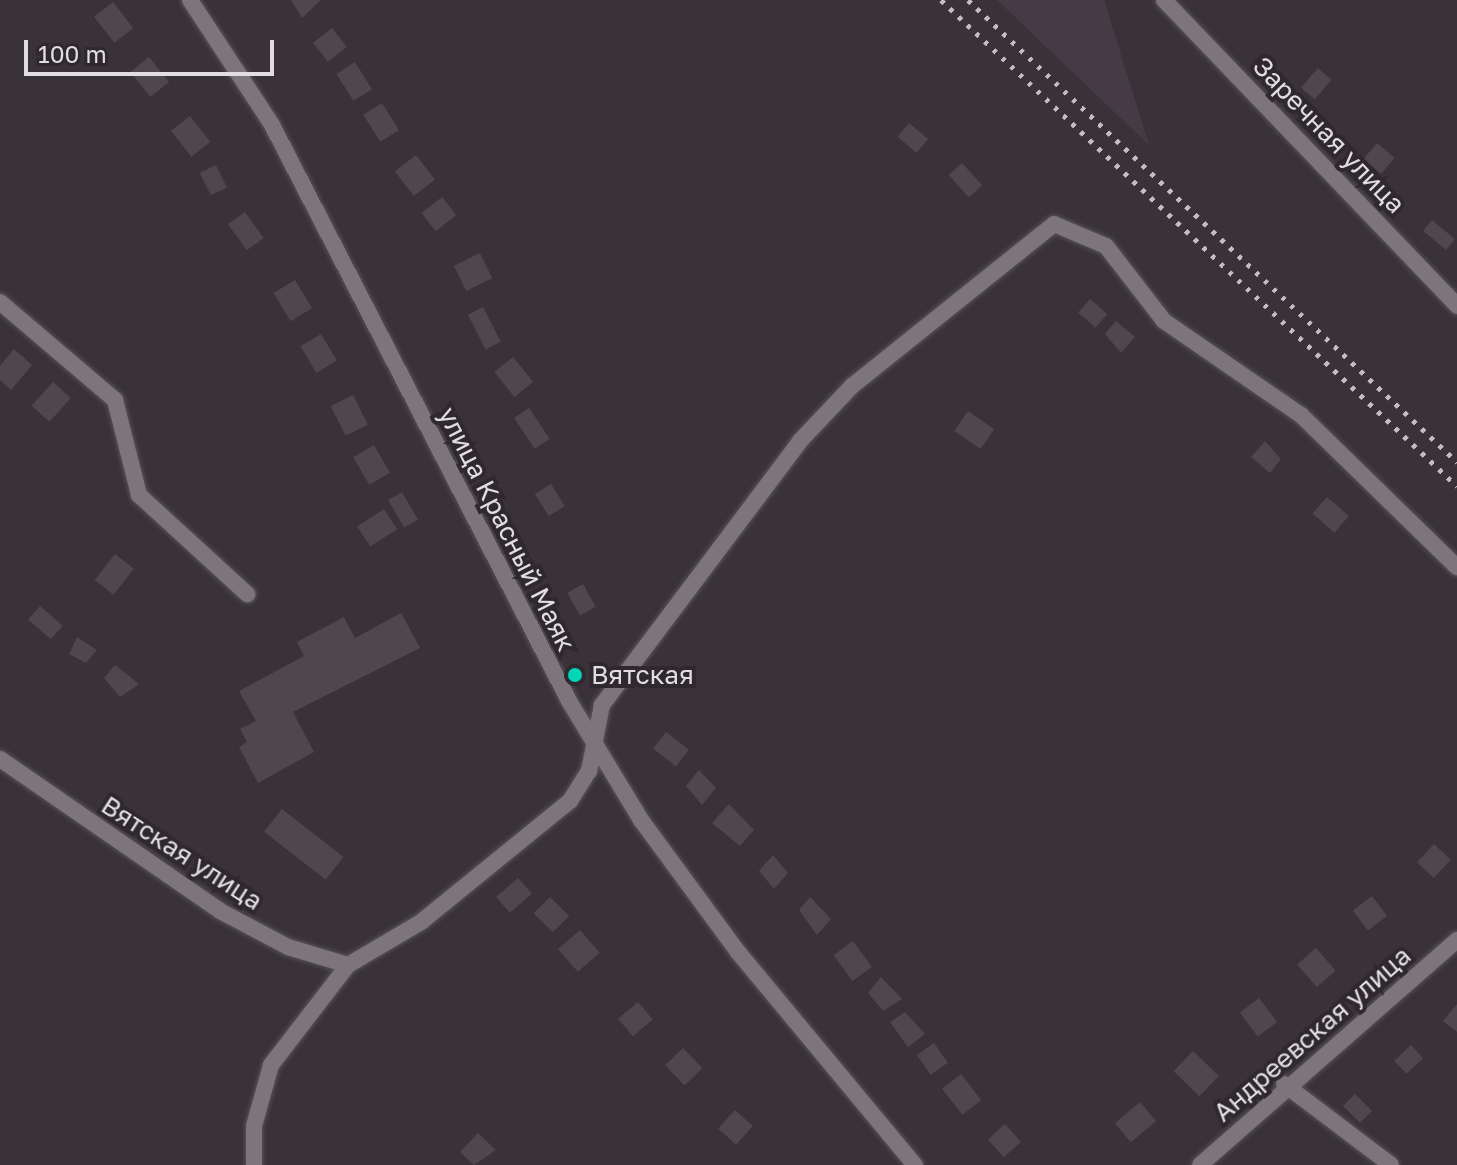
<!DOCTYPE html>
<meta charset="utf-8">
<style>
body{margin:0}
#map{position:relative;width:1457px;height:1165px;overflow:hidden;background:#393339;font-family:"Golos Text",sans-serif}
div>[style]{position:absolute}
.built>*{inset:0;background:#463b45}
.building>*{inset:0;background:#4e484d;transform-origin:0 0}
.roads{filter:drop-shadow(0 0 2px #565256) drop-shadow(0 0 2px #565256)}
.minor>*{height:16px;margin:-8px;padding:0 8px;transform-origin:8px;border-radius:8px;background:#7c767c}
.rail>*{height:5px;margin-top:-2.5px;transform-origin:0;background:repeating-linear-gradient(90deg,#c1bec1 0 4px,transparent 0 12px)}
.dots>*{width:22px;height:22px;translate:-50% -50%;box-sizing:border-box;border:4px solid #2f292f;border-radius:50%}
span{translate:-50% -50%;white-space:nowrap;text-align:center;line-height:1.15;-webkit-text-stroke:8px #2f292f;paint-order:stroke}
.street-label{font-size:26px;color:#e1dee1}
.poi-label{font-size:26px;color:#e1dee1}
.left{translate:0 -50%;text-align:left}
.scale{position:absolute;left:24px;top:40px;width:250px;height:36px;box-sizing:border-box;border:4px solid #e1dee1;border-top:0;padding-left:10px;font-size:24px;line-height:28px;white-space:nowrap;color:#e1dee1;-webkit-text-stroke:6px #2f292f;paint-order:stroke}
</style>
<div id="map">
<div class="built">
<div style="clip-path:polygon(997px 0,1104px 0,1149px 145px)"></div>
</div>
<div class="building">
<div style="clip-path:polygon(291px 0,321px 0,302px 18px)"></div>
<div style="left:113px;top:2px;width:33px;height:24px;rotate:52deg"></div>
<div style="left:332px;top:28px;width:24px;height:24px;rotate:52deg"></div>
<div style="left:149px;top:57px;width:32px;height:24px;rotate:51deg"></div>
<div style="left:355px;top:62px;width:32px;height:22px;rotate:58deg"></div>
<div style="left:1318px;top:68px;width:18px;height:26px;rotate:41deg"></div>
<div style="left:382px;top:103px;width:32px;height:22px;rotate:58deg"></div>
<div style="left:190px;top:116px;width:33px;height:24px;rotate:52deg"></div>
<div style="left:909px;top:123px;width:25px;height:18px;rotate:40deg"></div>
<div style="left:1377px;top:143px;width:23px;height:21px;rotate:40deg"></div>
<div style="left:416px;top:155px;width:31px;height:27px;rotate:52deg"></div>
<div style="left:962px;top:163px;width:30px;height:18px;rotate:48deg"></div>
<div style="left:216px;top:165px;width:25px;height:18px;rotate:64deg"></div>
<div style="left:442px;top:197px;width:23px;height:26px;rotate:52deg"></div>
<div style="left:245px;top:212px;width:32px;height:21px;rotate:54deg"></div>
<div style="left:1432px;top:220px;width:30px;height:14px;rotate:40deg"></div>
<div style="left:480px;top:253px;width:28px;height:29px;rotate:64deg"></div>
<div style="left:295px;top:280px;width:33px;height:25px;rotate:59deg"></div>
<div style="left:1090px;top:299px;width:23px;height:18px;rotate:41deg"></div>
<div style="left:483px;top:307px;width:39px;height:17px;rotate:63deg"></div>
<div style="clip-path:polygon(1116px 321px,1135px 337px,1121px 353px,1105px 334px)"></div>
<div style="left:321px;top:334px;width:31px;height:24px;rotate:59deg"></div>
<div style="clip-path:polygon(14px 349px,32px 365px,11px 390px,0 380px,0 366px)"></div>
<div style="left:513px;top:357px;width:32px;height:24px;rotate:51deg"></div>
<div style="left:53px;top:382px;width:24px;height:32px;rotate:42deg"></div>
<div style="left:353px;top:395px;width:33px;height:25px;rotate:63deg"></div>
<div style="left:529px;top:408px;width:37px;height:18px;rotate:56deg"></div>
<div style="left:968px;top:411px;width:32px;height:24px;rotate:35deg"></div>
<div style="clip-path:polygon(1265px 441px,1281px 459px,1270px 473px,1251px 457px)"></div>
<div style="left:374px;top:445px;width:32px;height:24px;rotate:60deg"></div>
<div style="left:551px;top:484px;width:26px;height:19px;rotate:58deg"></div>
<div style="left:402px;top:492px;width:32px;height:16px;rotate:60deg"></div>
<div style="left:1327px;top:497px;width:29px;height:22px;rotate:41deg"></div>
<div style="left:384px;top:509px;width:24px;height:32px;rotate:57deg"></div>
<div style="left:115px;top:554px;width:24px;height:33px;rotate:38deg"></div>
<div style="left:583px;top:584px;width:26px;height:18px;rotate:61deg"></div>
<div style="left:40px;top:606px;width:30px;height:18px;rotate:41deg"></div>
<div style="clip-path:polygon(401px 613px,420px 648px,293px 712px,314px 752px,258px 783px,239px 747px,247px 742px,240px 729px,256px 721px,239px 691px,304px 656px,297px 642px,344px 617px,355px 638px)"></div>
<div style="clip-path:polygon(77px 637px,97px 650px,86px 663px,69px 654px)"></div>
<div style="clip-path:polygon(115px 665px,139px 684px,120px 697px,104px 678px)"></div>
<div style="left:666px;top:732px;width:29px;height:21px;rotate:38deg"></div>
<div style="clip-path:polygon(699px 770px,716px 788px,702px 805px,686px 786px)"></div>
<div style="clip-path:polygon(729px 804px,754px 830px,740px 846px,712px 823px)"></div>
<div style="left:282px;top:809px;width:78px;height:29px;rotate:38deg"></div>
<div style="left:1434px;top:844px;width:23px;height:25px;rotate:43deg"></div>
<div style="clip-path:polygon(773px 855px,788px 873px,774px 889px,759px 871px)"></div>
<div style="left:518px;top:878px;width:21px;height:29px;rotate:49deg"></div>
<div style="left:1372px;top:896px;width:25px;height:24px;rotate:53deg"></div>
<div style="left:550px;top:897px;width:27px;height:23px;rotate:45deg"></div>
<div style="clip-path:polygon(810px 897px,831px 919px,817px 935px,799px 910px)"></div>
<div style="left:580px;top:930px;width:30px;height:29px;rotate:49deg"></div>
<div style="left:853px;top:941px;width:32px;height:24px;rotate:54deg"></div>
<div style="left:1316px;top:948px;width:30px;height:25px;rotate:49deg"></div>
<div style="clip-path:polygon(881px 977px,902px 999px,883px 1011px,868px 993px)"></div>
<div style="left:1259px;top:998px;width:30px;height:24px;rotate:53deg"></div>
<div style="left:638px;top:1002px;width:23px;height:26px;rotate:50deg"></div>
<div style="clip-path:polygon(1457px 1004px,1457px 1032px,1443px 1021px)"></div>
<div style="clip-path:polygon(905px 1012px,925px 1034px,908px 1047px,890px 1022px)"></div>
<div style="left:934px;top:1043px;width:24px;height:21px;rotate:55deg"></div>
<div style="left:1411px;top:1045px;width:18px;height:23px;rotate:47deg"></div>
<div style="left:683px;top:1048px;width:28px;height:25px;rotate:46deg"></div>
<div style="left:1193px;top:1051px;width:36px;height:28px;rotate:44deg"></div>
<div style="left:961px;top:1074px;width:33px;height:24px;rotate:52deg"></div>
<div style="left:1355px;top:1094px;width:24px;height:17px;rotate:45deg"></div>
<div style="left:1140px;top:1102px;width:25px;height:33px;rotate:50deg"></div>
<div style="left:735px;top:1110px;width:24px;height:25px;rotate:42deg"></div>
<div style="left:1005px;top:1124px;width:24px;height:23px;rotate:48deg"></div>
<div style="clip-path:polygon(478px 1133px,496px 1150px,474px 1165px,460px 1152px)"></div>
</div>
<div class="roads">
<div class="minor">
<div style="left:190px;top:0;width:149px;rotate:56.7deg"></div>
<div style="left:272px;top:125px;width:648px;rotate:62.72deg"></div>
<div style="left:569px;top:701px;width:139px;rotate:58.8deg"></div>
<div style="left:641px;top:820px;width:164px;rotate:53.7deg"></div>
<div style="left:738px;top:952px;width:277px;rotate:50.3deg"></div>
<div style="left:1164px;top:0;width:424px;rotate:46.2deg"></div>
<div style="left:0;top:302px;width:151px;rotate:40.4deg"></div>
<div style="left:115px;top:400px;width:98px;rotate:75.8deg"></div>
<div style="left:139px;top:495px;width:147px;rotate:42.5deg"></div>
<div style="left:0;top:759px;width:267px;rotate:34.6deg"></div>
<div style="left:220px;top:911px;width:77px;rotate:27.9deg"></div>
<div style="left:288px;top:947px;width:63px;rotate:16.7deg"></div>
<div style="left:1284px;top:1084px;width:134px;rotate:37.1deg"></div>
<div style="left:254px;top:1165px;width:39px;rotate:-90deg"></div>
<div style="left:254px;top:1126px;width:63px;rotate:-74.4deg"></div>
<div style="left:271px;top:1065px;width:126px;rotate:-52.4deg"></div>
<div style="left:348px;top:965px;width:85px;rotate:-30.5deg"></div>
<div style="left:421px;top:922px;width:192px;rotate:-39.1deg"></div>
<div style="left:570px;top:801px;width:36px;rotate:-58deg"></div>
<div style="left:589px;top:771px;width:67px;rotate:-78.9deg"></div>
<div style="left:602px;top:705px;width:330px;rotate:-53.1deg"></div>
<div style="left:800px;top:441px;width:76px;rotate:-46.6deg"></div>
<div style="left:852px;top:386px;width:259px;rotate:-38.7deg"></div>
<div style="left:1054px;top:224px;width:56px;rotate:22.9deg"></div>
<div style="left:1106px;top:246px;width:95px;rotate:52.3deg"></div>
<div style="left:1164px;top:321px;width:166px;rotate:34.5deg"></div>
<div style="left:1301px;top:415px;width:218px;rotate:44.3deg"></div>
<div style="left:1200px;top:1165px;width:342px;rotate:-41.2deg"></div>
</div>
</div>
<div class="rail">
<div style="left:941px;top:0;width:709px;rotate:43.29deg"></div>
<div style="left:968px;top:0;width:673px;rotate:43.37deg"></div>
</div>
<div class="dots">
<div style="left:575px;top:675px;background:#00d5b7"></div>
</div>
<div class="street-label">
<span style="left:1329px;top:135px;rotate:46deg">Заречная улица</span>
<span style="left:507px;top:529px;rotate:63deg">улица Красный Маяк</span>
<span style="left:182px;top:853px;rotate:33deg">Вятская улица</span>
<span style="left:1312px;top:1034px;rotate:-41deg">Андреевская улица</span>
</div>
<div class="poi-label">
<span class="left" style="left:591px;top:675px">Вятская</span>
</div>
<div class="scale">100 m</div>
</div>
